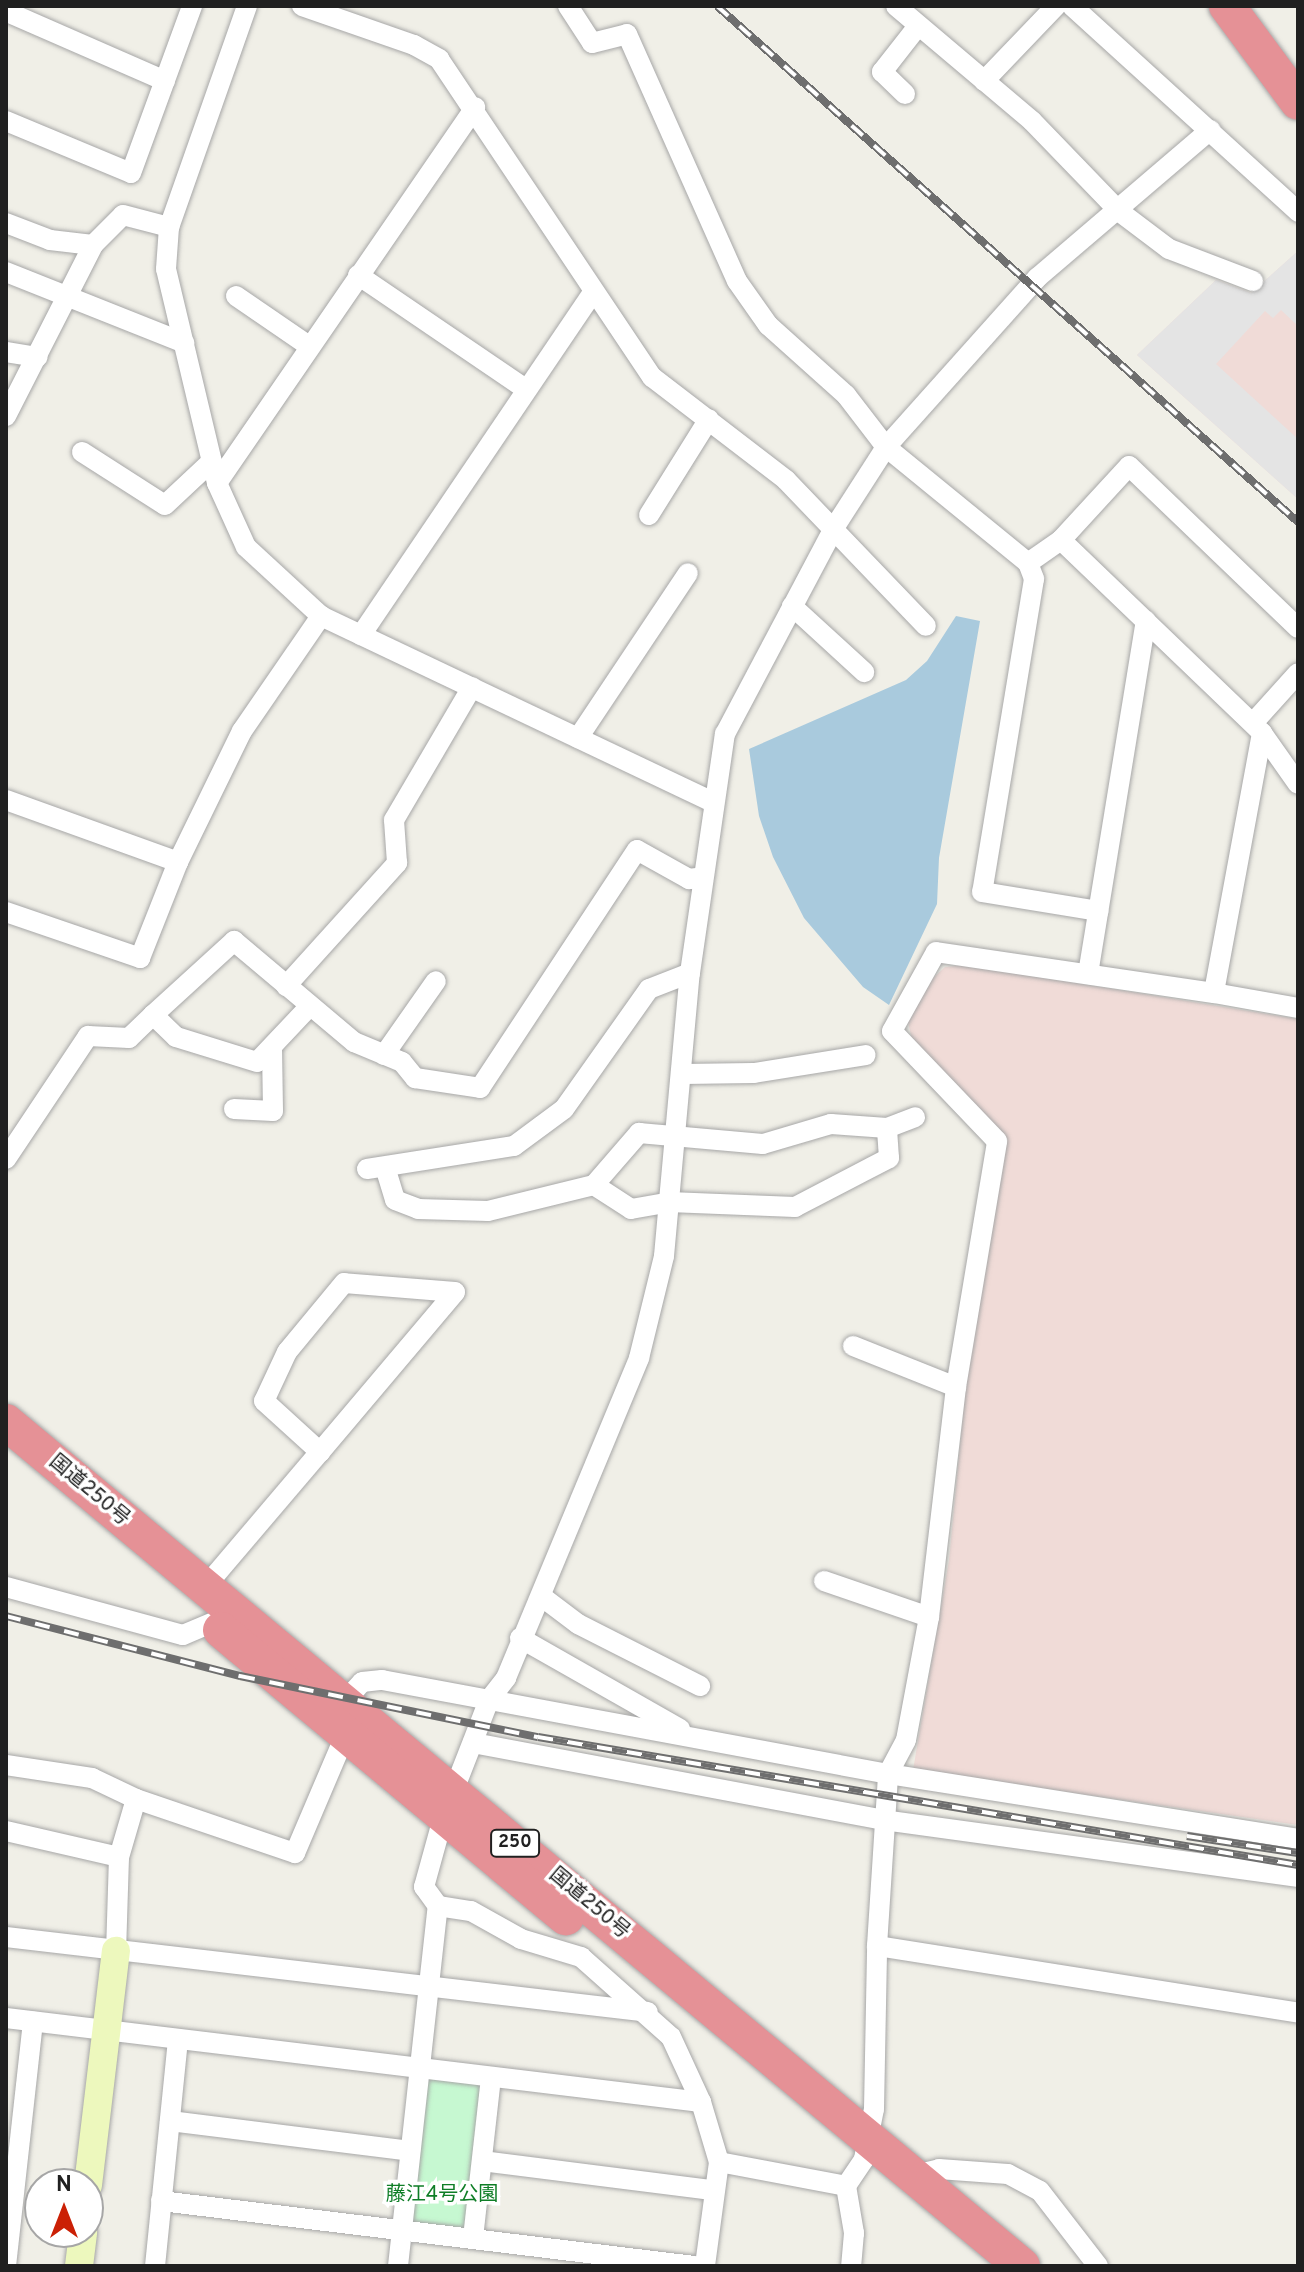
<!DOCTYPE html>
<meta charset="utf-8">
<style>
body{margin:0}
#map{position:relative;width:1304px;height:2272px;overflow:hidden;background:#f0efe7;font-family:Overpass,"Noto Sans JP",sans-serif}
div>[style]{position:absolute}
.commercial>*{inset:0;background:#f0dbd7}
.park>*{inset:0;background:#c6f8d1;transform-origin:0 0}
.parking>*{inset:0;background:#e4e4e4}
.water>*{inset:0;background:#a9cadd}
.roads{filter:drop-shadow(0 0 2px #a7a7a7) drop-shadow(0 0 2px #a7a7a7)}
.street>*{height:20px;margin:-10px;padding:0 10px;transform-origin:10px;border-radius:10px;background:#fff}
.secondary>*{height:28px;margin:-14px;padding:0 14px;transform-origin:14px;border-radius:14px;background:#edf8bd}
.highway>*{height:36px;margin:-18px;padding:0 18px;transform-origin:18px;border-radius:18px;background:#e59196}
.rail>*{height:8px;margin-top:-4px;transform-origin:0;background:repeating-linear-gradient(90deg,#fff 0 15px,#6e6e6e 0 30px);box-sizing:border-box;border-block:2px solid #6e6e6e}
span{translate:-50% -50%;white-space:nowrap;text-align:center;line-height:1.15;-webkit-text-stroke:7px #fff;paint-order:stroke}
.shield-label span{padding:2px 6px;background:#fff;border:2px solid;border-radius:6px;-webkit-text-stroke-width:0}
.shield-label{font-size:18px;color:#202020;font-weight:700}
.street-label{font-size:20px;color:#202020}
.park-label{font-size:20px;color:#0f7e27}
.frame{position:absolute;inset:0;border:8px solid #202020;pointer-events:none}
.north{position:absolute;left:24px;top:2168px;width:80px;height:80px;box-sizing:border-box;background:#fff;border:2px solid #a6a6a6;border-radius:50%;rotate:0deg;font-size:22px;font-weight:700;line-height:32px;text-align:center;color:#202020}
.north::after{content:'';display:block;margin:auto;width:28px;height:36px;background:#cb2005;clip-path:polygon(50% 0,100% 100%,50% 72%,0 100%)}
</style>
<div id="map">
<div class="commercial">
<div style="clip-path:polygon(1298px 251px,1298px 499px,1137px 355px,1216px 280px,1251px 293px)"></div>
<div style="clip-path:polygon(965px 965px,1298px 1019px,1298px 1825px,913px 1770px,949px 1560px,974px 1298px,1003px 1137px,912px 1040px,908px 1022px,933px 978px,945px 967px)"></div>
</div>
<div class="park">
<div style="left:427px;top:2076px;width:57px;height:148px;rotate:7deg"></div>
</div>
<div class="parking">
<div style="clip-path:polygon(1298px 251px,1298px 326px,1281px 310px,1273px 318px,1265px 311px,1216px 364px,1298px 439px,1298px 499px,1137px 355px,1216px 280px,1251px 293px)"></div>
</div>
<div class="water">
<div style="clip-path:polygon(956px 616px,980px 621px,939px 858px,937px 904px,889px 1005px,863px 987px,804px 918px,773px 857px,759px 816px,749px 749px,906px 680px,927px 661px)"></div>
</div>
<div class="roads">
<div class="street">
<div style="left:247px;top:6px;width:234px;rotate:109.4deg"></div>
<div style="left:169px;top:227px;width:42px;rotate:94.1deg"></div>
<div style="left:166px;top:269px;width:220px;rotate:76.6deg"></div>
<div style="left:217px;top:483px;width:70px;rotate:65.6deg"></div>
<div style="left:246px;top:547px;width:102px;rotate:42.6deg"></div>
<div style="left:321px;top:616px;width:435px;rotate:25.4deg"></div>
<div style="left:302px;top:6px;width:119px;rotate:19.2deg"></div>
<div style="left:414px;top:45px;width:29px;rotate:29deg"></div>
<div style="left:439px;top:59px;width:383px;rotate:56.2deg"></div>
<div style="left:652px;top:377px;width:169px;rotate:37.5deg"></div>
<div style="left:786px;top:480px;width:202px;rotate:46.2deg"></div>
<div style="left:568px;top:6px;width:44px;rotate:57deg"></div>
<div style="left:592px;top:43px;width:36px;rotate:-14deg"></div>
<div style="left:627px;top:34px;width:270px;rotate:66deg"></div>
<div style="left:737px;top:281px;width:54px;rotate:54.8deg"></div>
<div style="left:768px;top:325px;width:105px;rotate:41.9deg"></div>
<div style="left:846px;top:395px;width:66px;rotate:52.4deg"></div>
<div style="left:886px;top:447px;width:183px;rotate:39.2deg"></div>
<div style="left:1028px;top:563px;width:17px;rotate:69deg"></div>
<div style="left:1034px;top:579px;width:317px;rotate:99.4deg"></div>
<div style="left:982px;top:892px;width:118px;rotate:9.3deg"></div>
<div style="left:896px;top:6px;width:178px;rotate:40.2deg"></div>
<div style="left:1032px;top:121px;width:127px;rotate:46deg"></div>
<div style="left:1120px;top:212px;width:61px;rotate:37.1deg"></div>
<div style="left:1169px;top:249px;width:90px;rotate:20.9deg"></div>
<div style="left:1072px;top:6px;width:306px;rotate:42.3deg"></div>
<div style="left:12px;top:14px;width:167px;rotate:23.6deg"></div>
<div style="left:984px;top:81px;width:104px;rotate:-46.2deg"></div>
<div style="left:905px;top:94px;width:32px;rotate:-136deg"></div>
<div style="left:882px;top:72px;width:58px;rotate:-52deg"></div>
<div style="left:6px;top:121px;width:135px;rotate:22.6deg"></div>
<div style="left:131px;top:173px;width:178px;rotate:-69.9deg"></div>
<div style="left:6px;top:223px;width:47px;rotate:21.1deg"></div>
<div style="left:50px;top:240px;width:43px;rotate:6.6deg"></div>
<div style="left:6px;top:272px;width:192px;rotate:21.7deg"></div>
<div style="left:358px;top:275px;width:204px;rotate:34.2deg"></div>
<div style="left:236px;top:296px;width:88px;rotate:34.4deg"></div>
<div style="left:6px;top:352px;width:32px;rotate:9deg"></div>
<div style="left:6px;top:416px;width:192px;rotate:-63deg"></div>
<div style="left:93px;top:245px;width:42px;rotate:-45deg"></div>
<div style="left:123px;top:215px;width:48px;rotate:14.6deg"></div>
<div style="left:82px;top:452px;width:98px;rotate:32.6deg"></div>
<div style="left:165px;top:505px;width:64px;rotate:-43.1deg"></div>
<div style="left:217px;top:483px;width:456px;rotate:-55.5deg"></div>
<div style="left:649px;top:515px;width:113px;rotate:-58deg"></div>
<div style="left:1028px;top:563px;width:40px;rotate:-34.9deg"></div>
<div style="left:792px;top:606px;width:98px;rotate:42.5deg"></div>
<div style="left:1298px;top:628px;width:234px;rotate:-136.2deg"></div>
<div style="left:1129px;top:466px;width:100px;rotate:132.6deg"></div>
<div style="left:1061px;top:540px;width:279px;rotate:43.8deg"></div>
<div style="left:1262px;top:733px;width:264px;rotate:100.5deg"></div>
<div style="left:1214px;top:993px;width:85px;rotate:10.1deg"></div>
<div style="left:361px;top:635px;width:412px;rotate:-55.9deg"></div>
<div style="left:1253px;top:723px;width:67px;rotate:-48deg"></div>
<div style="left:1262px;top:733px;width:62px;rotate:54.8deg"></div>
<div style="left:578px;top:738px;width:198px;rotate:-56.3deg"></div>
<div style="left:6px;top:800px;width:183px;rotate:19.8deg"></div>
<div style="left:178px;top:862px;width:146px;rotate:-64deg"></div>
<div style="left:242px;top:731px;width:140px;rotate:-55.5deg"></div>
<div style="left:6px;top:912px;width:142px;rotate:18.9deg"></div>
<div style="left:140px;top:958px;width:103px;rotate:-68.4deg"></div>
<div style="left:1088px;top:974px;width:358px;rotate:-80.7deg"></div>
<div style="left:286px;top:986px;width:166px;rotate:-47.9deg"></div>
<div style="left:397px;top:863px;width:43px;rotate:-94deg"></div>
<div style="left:394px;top:820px;width:154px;rotate:-59.6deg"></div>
<div style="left:308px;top:1008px;width:74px;rotate:133.4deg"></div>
<div style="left:257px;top:1062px;width:85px;rotate:-162.8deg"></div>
<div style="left:176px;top:1037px;width:32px;rotate:-136deg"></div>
<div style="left:153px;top:1015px;width:110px;rotate:-42.4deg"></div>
<div style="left:234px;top:941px;width:157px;rotate:40.1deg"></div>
<div style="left:354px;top:1042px;width:52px;rotate:22.6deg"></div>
<div style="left:402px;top:1062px;width:21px;rotate:51deg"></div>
<div style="left:415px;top:1078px;width:66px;rotate:8.7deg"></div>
<div style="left:480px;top:1088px;width:285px;rotate:-56.6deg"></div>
<div style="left:637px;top:850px;width:60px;rotate:29.1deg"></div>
<div style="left:689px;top:879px;width:14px;rotate:-8deg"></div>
<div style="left:384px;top:1055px;width:90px;rotate:-54.9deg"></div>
<div style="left:683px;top:1074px;width:71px;rotate:-0.8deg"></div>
<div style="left:754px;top:1073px;width:113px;rotate:-9.1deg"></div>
<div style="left:234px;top:1109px;width:39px;rotate:3deg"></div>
<div style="left:273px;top:1111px;width:62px;rotate:-90.9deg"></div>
<div style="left:6px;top:1159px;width:148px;rotate:-56.3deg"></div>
<div style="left:88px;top:1036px;width:41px;rotate:2.8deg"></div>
<div style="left:129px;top:1038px;width:33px;rotate:-44deg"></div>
<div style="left:385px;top:1167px;width:34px;rotate:73deg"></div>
<div style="left:395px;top:1200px;width:25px;rotate:21deg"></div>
<div style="left:418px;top:1209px;width:70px;rotate:1.6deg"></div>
<div style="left:488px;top:1211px;width:109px;rotate:-13.8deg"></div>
<div style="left:594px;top:1185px;width:44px;rotate:33deg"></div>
<div style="left:631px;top:1209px;width:39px;rotate:-10deg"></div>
<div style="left:669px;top:1202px;width:126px;rotate:2.3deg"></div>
<div style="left:795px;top:1207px;width:106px;rotate:-27.5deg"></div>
<div style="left:889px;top:1158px;width:30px;rotate:-94deg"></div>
<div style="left:367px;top:1169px;width:149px;rotate:-8.9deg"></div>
<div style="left:514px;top:1146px;width:62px;rotate:-36.5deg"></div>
<div style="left:564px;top:1109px;width:147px;rotate:-54.7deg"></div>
<div style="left:649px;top:989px;width:44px;rotate:-21.3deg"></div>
<div style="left:594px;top:1185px;width:69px;rotate:-49.1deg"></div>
<div style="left:639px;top:1133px;width:124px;rotate:5.1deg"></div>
<div style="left:763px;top:1144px;width:71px;rotate:-16.4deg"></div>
<div style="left:831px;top:1124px;width:56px;rotate:4.1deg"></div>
<div style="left:887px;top:1128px;width:30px;rotate:-21deg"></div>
<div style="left:853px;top:1346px;width:111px;rotate:21.7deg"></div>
<div style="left:824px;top:1581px;width:111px;rotate:18.9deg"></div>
<div style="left:6px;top:1587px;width:183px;rotate:15.2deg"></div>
<div style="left:183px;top:1635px;width:33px;rotate:-23deg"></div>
<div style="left:205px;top:1587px;width:177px;rotate:-49.6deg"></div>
<div style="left:320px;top:1452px;width:209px;rotate:-49.8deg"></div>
<div style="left:455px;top:1292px;width:111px;rotate:-175.4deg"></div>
<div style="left:344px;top:1283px;width:89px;rotate:129.6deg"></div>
<div style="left:287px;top:1352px;width:54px;rotate:115.1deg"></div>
<div style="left:264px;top:1401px;width:76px;rotate:42.3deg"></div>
<div style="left:541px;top:1596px;width:46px;rotate:37.1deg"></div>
<div style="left:578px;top:1624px;width:137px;rotate:26.9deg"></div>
<div style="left:520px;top:1638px;width:184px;rotate:29.6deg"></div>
<div style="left:345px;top:1701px;width:25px;rotate:-48deg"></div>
<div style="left:362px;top:1682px;width:20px;rotate:-6deg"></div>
<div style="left:382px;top:1680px;width:515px;rotate:10.52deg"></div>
<div style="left:888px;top:1774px;width:415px;rotate:9deg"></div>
<div style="left:473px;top:1743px;width:417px;rotate:10.6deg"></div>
<div style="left:883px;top:1820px;width:419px;rotate:7.8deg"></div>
<div style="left:6px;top:1765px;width:87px;rotate:8.6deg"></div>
<div style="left:92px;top:1778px;width:49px;rotate:25.5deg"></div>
<div style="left:136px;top:1799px;width:60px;rotate:106.3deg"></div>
<div style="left:136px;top:1799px;width:168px;rotate:18.8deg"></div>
<div style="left:295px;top:1853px;width:127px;rotate:-66.9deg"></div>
<div style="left:6px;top:1831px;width:116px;rotate:13deg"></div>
<div style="left:119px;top:1857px;width:94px;rotate:91.8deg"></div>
<div style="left:438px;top:1906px;width:33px;rotate:9deg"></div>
<div style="left:471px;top:1911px;width:57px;rotate:29.2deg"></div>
<div style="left:521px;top:1939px;width:63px;rotate:16.7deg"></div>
<div style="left:581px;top:1957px;width:120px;rotate:41.6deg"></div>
<div style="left:671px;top:2037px;width:72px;rotate:65.2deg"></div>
<div style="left:6px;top:1937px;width:646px;rotate:6.66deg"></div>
<div style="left:877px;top:1946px;width:426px;rotate:9deg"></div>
<div style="left:6px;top:2018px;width:700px;rotate:6.89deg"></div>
<div style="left:701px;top:2102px;width:63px;rotate:73.3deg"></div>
<div style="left:719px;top:2162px;width:105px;rotate:97.7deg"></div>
<div style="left:170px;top:2121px;width:242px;rotate:7.1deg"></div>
<div style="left:482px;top:2161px;width:232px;rotate:7.2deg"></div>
<div style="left:719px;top:2162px;width:129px;rotate:10.7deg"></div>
<div style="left:846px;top:2186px;width:32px;rotate:-56deg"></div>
<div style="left:864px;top:2159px;width:51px;rotate:-78.7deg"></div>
<div style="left:874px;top:2109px;width:163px;rotate:-88.9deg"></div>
<div style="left:877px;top:1946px;width:172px;rotate:-86.3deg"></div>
<div style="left:888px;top:1774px;width:38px;rotate:-62deg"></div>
<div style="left:906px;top:1740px;width:125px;rotate:-79.4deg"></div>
<div style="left:929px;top:1617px;width:232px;rotate:-83.3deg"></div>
<div style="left:956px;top:1387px;width:249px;rotate:-80.5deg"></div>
<div style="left:997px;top:1141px;width:152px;rotate:-133.7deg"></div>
<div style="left:892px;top:1031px;width:90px;rotate:-60.9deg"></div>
<div style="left:936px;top:952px;width:281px;rotate:8.4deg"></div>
<div style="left:914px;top:2175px;width:26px;rotate:-13deg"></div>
<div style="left:939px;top:2169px;width:69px;rotate:4.1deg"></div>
<div style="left:1008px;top:2174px;width:36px;rotate:28deg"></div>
<div style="left:1040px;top:2191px;width:95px;rotate:52.3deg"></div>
<div style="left:846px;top:2186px;width:48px;rotate:80.3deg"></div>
<div style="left:854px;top:2233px;width:33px;rotate:95deg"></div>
<div style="left:161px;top:2201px;width:537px;rotate:6.95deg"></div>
<div style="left:473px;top:2238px;width:162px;rotate:-83.6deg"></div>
<div style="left:6px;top:2266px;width:246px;rotate:-83.7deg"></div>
<div style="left:155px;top:2266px;width:228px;rotate:-84.2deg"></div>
<div style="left:398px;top:2266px;width:362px;rotate:-83.7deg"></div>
<div style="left:438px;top:1906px;width:24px;rotate:-126deg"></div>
<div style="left:424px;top:1887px;width:72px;rotate:-74.6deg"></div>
<div style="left:443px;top:1818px;width:127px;rotate:-68.7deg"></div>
<div style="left:489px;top:1700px;width:28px;rotate:-52deg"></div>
<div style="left:506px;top:1678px;width:347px;rotate:-67.4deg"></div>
<div style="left:639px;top:1358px;width:105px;rotate:-76.2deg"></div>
<div style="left:664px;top:1256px;width:284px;rotate:-84.8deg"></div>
<div style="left:690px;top:973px;width:242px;rotate:-81.7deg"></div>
<div style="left:725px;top:734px;width:233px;rotate:-62.1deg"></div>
<div style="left:834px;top:528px;width:96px;rotate:-57.3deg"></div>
<div style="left:886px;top:447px;width:227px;rotate:-48.2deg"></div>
<div style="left:1037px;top:278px;width:228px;rotate:-40.5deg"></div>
</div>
<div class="secondary">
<div style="left:88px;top:2185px;width:236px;rotate:-83.2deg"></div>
<div style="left:79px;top:2266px;width:34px;rotate:-83deg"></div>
</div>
<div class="highway">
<div style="left:1227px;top:6px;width:119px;rotate:53.5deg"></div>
<div style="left:6px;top:1422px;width:1321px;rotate:39.72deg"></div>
<div style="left:221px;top:1630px;width:449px;rotate:39.8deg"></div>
</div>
</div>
<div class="rail">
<div style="left:717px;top:6px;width:777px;rotate:41.61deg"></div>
<div style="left:6px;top:1616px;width:242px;rotate:14.4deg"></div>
<div style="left:240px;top:1676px;width:304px;rotate:11.6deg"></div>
<div style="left:538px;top:1737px;width:771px;rotate:9.56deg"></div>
<div style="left:1187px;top:1836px;width:112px;rotate:8.7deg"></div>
</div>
<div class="shield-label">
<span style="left:515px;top:1843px">250</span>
</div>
<div class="street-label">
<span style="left:89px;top:1491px;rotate:40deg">国道250号</span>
<span style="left:589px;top:1904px;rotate:40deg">国道250号</span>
</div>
<div class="park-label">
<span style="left:442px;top:2195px">藤江4号公園</span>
</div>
<div class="frame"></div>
<div class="north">N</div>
</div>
